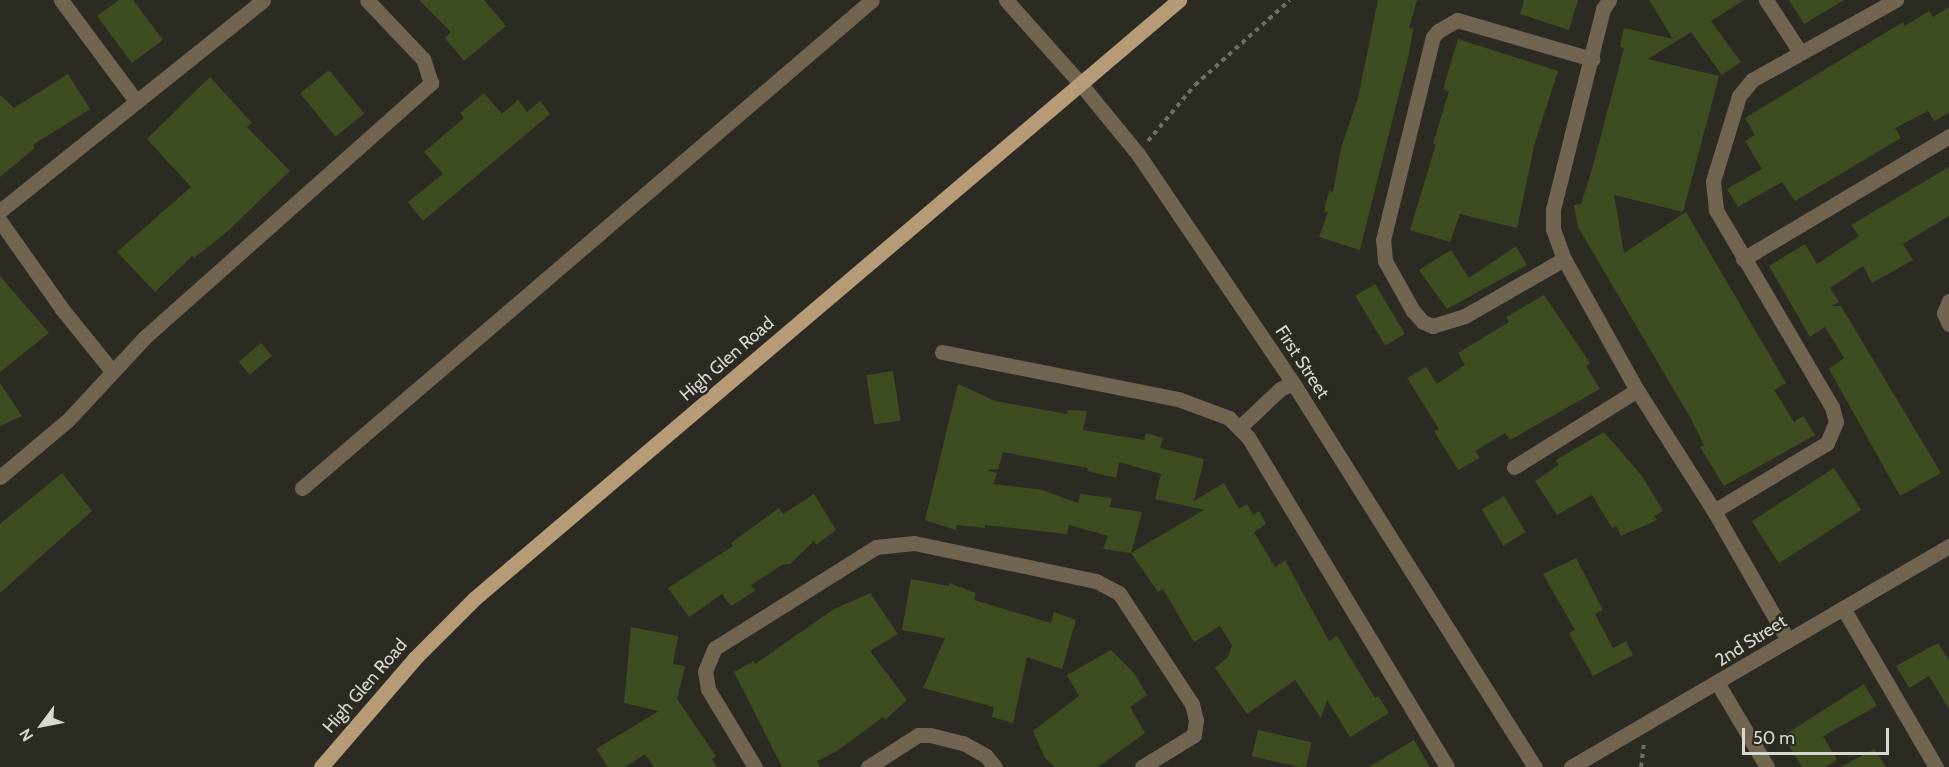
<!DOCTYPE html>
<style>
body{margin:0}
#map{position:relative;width:1949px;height:767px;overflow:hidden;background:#2c2b23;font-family:Cabin,sans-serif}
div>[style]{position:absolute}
.building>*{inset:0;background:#3e4d1f;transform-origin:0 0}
.path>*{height:4px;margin-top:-2px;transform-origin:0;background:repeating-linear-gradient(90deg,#6f6e67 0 4.5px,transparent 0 9px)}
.minor>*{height:15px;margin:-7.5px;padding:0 7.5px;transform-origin:7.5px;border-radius:7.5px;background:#716451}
.tertiary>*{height:15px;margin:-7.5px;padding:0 7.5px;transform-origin:7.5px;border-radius:7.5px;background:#716451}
.primary>*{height:15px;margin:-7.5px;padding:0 7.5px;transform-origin:7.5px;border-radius:7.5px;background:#b79b76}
span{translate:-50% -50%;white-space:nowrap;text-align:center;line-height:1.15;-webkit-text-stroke:5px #2c2b23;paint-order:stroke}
.street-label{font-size:18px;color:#d8d8d3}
.north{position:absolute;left:12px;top:695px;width:60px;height:60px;-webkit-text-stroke:4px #2c2b23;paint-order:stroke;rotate:238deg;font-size:16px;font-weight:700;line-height:24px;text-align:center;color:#d8d8d3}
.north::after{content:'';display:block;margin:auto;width:21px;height:27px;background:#d8d8d3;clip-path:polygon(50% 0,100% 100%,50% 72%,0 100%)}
.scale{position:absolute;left:1742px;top:728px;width:147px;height:27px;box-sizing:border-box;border:3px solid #d8d8d3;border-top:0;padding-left:8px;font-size:18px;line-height:21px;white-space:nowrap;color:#d8d8d3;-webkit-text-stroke:4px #2c2b23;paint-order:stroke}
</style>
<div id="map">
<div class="building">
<div style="clip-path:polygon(119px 0,133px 0,163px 40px,132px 63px,97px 16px)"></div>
<div style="clip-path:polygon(419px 0,484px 0,506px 26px,464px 61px,445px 38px,451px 32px)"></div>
<div style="clip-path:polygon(1378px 0,1417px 0,1409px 28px,1413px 29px,1408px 58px,1360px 250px,1319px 237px,1328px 212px,1324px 211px,1329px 191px,1333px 192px,1341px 148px,1358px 98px)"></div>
<div style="clip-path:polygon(1524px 0,1578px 0,1569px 30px,1520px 14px)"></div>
<div style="clip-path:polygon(1649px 0,1744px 0,1711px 21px,1741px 62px,1722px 75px,1691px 32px,1648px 59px,1719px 76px,1683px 212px,1614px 195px,1624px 253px,1686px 212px,1786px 383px,1774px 390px,1794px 422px,1803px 416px,1815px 435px,1724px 486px,1700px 447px,1704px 445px,1691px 419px,1578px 227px,1574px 205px,1581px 204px,1593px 166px,1624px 48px,1620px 47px,1624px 28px,1673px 39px)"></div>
<div style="clip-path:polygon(1789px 0,1844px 0,1804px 24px)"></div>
<div style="clip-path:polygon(1949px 7px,1949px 113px,1934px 121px,1928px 111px,1895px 128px,1901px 138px,1795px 201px,1782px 182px,1738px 207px,1727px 189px,1762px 169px,1745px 141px,1755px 135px,1745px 118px,1903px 22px,1905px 26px,1929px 11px,1933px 17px)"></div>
<div style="clip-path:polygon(1458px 39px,1558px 71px,1535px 142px,1517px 228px,1460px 214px,1450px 242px,1410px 230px,1436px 144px,1433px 144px,1449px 91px,1443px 89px)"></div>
<div style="left:329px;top:70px;width:56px;height:37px;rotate:51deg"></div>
<div style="clip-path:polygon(68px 74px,90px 109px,33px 145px,35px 148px,0 177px,0 95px,14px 108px)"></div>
<div style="clip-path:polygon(210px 77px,252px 123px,247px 127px,290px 171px,228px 231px,194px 258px,192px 256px,155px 292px,117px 252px,191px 187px,147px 139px)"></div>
<div style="clip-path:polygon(484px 93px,502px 114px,518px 100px,527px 112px,540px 101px,550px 114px,423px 221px,408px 202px,443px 174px,424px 152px,464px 118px,460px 113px)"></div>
<div style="clip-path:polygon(1949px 167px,1949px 216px,1903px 244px,1913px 260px,1872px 283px,1863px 266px,1830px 288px,1839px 302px,1832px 306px,1841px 306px,1941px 473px,1900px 496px,1829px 369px,1844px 358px,1825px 327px,1810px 337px,1769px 266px,1805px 244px,1817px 264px,1859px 236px,1851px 225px)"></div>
<div style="clip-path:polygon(1516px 246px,1527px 265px,1447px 309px,1419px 270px,1451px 250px,1469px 278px)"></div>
<div style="clip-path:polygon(0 276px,49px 333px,0 372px)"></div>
<div style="left:1375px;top:284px;width:58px;height:23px;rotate:59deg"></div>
<div style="clip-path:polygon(1544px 295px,1590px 363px,1586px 366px,1600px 389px,1510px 440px,1505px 433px,1475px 451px,1480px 458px,1458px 470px,1434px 431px,1439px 429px,1407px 378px,1426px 367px,1437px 384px,1465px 365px,1458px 353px,1509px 322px,1506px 317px)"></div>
<div style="left:261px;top:343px;width:17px;height:29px;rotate:50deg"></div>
<div style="left:893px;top:371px;width:50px;height:27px;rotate:81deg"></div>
<div style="clip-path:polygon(0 383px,22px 416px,0 426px)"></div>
<div style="clip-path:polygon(evenodd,958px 384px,995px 401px,1067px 414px,1068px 410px,1087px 411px,1083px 430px,1144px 440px,1146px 433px,1163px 438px,1160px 448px,1204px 459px,1194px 501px,1224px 483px,1239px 509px,1247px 504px,1253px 515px,1259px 511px,1266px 524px,1254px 532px,1275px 567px,1285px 560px,1329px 641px,1337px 636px,1375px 698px,1378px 696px,1389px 713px,1350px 737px,1327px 700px,1321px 718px,1295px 680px,1247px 714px,1215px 668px,1228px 657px,1232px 645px,1220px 626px,1194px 642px,1163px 589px,1158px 592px,1131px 553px,1103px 549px,1108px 536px,1069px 525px,1067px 534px,985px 525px,985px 528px,957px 525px,956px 530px,925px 520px,958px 384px,1003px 452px,1088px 468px,1087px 471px,1116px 478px,1119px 462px,1161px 474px,1155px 499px,1204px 510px,1131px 553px,1142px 512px,1110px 507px,1112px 498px,1080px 494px,1078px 503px,1042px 490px,993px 484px,997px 473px,987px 470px,998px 469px,1003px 452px)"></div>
<div style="clip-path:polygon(1604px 432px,1642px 476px,1663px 511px,1654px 516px,1657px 520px,1621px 536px,1616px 526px,1612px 528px,1592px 495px,1557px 515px,1535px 481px,1559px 465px,1556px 460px)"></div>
<div style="left:1834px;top:468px;width:50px;height:98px;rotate:57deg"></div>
<div style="clip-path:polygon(62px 473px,92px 511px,0 593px,0 524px)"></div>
<div style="clip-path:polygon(814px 494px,836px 530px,816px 545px,814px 541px,790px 564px,782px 565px,751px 585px,755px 591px,731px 606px,722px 594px,689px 617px,668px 588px,733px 546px,731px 543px,779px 508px,783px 514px)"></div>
<div style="left:1504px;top:496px;width:42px;height:26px;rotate:59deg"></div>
<div style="clip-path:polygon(1576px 558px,1603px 610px,1595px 614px,1613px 648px,1626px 641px,1633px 655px,1593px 676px,1569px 633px,1575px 630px,1543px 574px)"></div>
<div style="clip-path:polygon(911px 579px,949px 586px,949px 583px,976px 593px,974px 600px,1051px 623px,1054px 612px,1076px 620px,1062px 669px,1027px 657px,1013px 723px,992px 717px,994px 707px,923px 688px,945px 638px,902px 630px)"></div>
<div style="clip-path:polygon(870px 593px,898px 634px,870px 651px,907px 700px,885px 720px,883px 717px,837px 751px,817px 761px,820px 767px,782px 767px,734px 672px,754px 661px,755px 664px,834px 609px)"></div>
<div style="clip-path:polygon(631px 627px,678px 636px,673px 664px,685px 666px,677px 699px,716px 756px,712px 759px,717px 767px,654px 767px,645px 754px,625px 767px,608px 767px,596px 749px,659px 711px,624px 703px)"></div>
<div style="clip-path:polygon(1938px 643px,1949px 660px,1949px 709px,1929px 676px,1909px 688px,1896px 666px)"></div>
<div style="clip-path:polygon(1111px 650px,1134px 673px,1147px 695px,1130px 707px,1145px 733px,1098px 767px,1055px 767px,1045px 758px,1033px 731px,1079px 696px,1067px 675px)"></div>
<div style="clip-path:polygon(1864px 684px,1877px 706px,1823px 736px,1837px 760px,1825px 767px,1802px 767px,1783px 736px)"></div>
<div style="left:1258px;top:730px;width:55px;height:27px;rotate:13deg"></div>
<div style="clip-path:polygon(1414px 740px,1430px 767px,1369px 767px)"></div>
<div style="clip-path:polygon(1874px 749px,1886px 767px,1841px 767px)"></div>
</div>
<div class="path">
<div style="left:1148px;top:141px;width:73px;rotate:-50deg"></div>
<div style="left:1195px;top:85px;width:127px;rotate:-41.8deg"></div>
<div style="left:1641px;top:767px;width:23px;rotate:-83deg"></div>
</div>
<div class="minor">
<div style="left:61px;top:0;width:126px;rotate:53.4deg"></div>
<div style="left:1006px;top:0;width:110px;rotate:48.3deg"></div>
<div style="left:1609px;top:0;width:11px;rotate:124deg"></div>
<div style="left:1603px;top:9px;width:206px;rotate:104deg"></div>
<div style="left:1553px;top:209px;width:20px;rotate:90deg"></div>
<div style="left:1553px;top:229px;width:32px;rotate:70deg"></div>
<div style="left:1564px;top:259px;width:150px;rotate:60.9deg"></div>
<div style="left:1637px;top:390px;width:143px;rotate:57.5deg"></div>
<div style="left:1714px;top:511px;width:149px;rotate:60.2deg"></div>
<div style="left:1766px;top:0;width:62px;rotate:56.8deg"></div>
<div style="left:0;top:211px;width:337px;rotate:-38.7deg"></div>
<div style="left:0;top:221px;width:108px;rotate:54.8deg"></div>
<div style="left:62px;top:309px;width:80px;rotate:51.1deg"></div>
<div style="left:1564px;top:259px;width:114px;rotate:150.1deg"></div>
<div style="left:1465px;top:316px;width:34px;rotate:163deg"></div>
<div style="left:1433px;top:326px;width:11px;rotate:-158deg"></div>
<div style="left:1423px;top:322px;width:15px;rotate:-132deg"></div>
<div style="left:1413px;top:311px;width:57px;rotate:-119.2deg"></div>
<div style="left:1385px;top:261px;width:21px;rotate:-95deg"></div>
<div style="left:1383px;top:240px;width:209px;rotate:-76.2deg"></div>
<div style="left:1433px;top:37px;width:8px;rotate:-50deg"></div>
<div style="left:1438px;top:31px;width:22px;rotate:-30deg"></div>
<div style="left:1457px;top:20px;width:141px;rotate:16.1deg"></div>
<div style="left:1743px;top:259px;width:240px;rotate:-30.8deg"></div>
<div style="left:1949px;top:301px;width:13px;rotate:113deg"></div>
<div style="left:1944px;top:313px;width:12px;rotate:66deg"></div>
<div style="left:942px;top:352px;width:241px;rotate:11.3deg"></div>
<div style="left:1178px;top:399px;width:54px;rotate:20.4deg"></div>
<div style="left:1229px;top:418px;width:27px;rotate:45deg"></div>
<div style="left:1248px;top:437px;width:385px;rotate:58.9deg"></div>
<div style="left:1240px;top:427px;width:55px;rotate:-43.5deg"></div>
<div style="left:1280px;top:389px;width:14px;rotate:-25deg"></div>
<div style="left:1514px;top:467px;width:145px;rotate:-32deg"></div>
<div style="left:0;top:477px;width:89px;rotate:-40deg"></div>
<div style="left:68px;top:420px;width:113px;rotate:-47.1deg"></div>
<div style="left:145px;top:337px;width:383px;rotate:-41.6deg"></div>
<div style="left:431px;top:83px;width:25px;rotate:-108deg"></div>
<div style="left:423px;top:59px;width:81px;rotate:-133.5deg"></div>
<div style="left:302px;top:488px;width:750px;rotate:-40.57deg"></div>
<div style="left:1714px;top:511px;width:132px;rotate:-31deg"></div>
<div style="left:1827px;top:443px;width:23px;rotate:-67deg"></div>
<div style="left:1836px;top:422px;width:16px;rotate:-105deg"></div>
<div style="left:1832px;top:407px;width:229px;rotate:-120.5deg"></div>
<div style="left:1716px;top:210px;width:29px;rotate:-96deg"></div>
<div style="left:1713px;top:181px;width:89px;rotate:-73deg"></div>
<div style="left:1739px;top:96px;width:21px;rotate:-51deg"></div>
<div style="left:1752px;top:80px;width:165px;rotate:-29.1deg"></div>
<div style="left:1843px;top:608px;width:184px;rotate:59.7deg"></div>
<div style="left:1718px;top:684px;width:96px;rotate:59.4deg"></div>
<div style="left:755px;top:767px;width:91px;rotate:-121.1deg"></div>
<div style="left:708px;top:689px;width:18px;rotate:-99deg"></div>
<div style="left:705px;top:671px;width:25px;rotate:-67deg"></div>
<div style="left:715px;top:648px;width:190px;rotate:-32.1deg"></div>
<div style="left:876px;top:547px;width:38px;rotate:-6deg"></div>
<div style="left:914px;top:543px;width:186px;rotate:11.8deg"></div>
<div style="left:1096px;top:581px;width:26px;rotate:28deg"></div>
<div style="left:1119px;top:593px;width:133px;rotate:56.7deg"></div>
<div style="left:1192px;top:704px;width:16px;rotate:76deg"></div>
<div style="left:1196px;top:720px;width:15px;rotate:98deg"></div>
<div style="left:1194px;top:735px;width:61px;rotate:148.4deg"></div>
<div style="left:868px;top:767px;width:59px;rotate:-32.6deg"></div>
<div style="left:918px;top:735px;width:12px"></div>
<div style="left:930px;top:735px;width:34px;rotate:14deg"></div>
<div style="left:963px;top:743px;width:26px;rotate:29deg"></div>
<div style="left:986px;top:756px;width:14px;rotate:51deg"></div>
<div style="left:1571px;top:767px;width:438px;rotate:-30.3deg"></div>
</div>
<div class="tertiary">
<div style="left:1079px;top:82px;width:93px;rotate:50.7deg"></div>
<div style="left:1138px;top:154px;width:277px;rotate:55.9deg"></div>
<div style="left:1293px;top:383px;width:454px;rotate:57.8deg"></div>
</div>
<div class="primary">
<div style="left:321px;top:767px;width:144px;rotate:-49.2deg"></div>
<div style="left:415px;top:658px;width:85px;rotate:-45deg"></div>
<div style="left:475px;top:598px;width:924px;rotate:-40.35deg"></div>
</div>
<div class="street-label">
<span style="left:727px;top:359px;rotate:-41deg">High Glen Road</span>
<span style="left:1302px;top:362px;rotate:57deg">First Street</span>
<span style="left:1751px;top:641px;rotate:-32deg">2nd Street</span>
<span style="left:365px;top:686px;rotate:-49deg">High Glen Road</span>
</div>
<div class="north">N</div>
<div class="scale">50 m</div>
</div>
